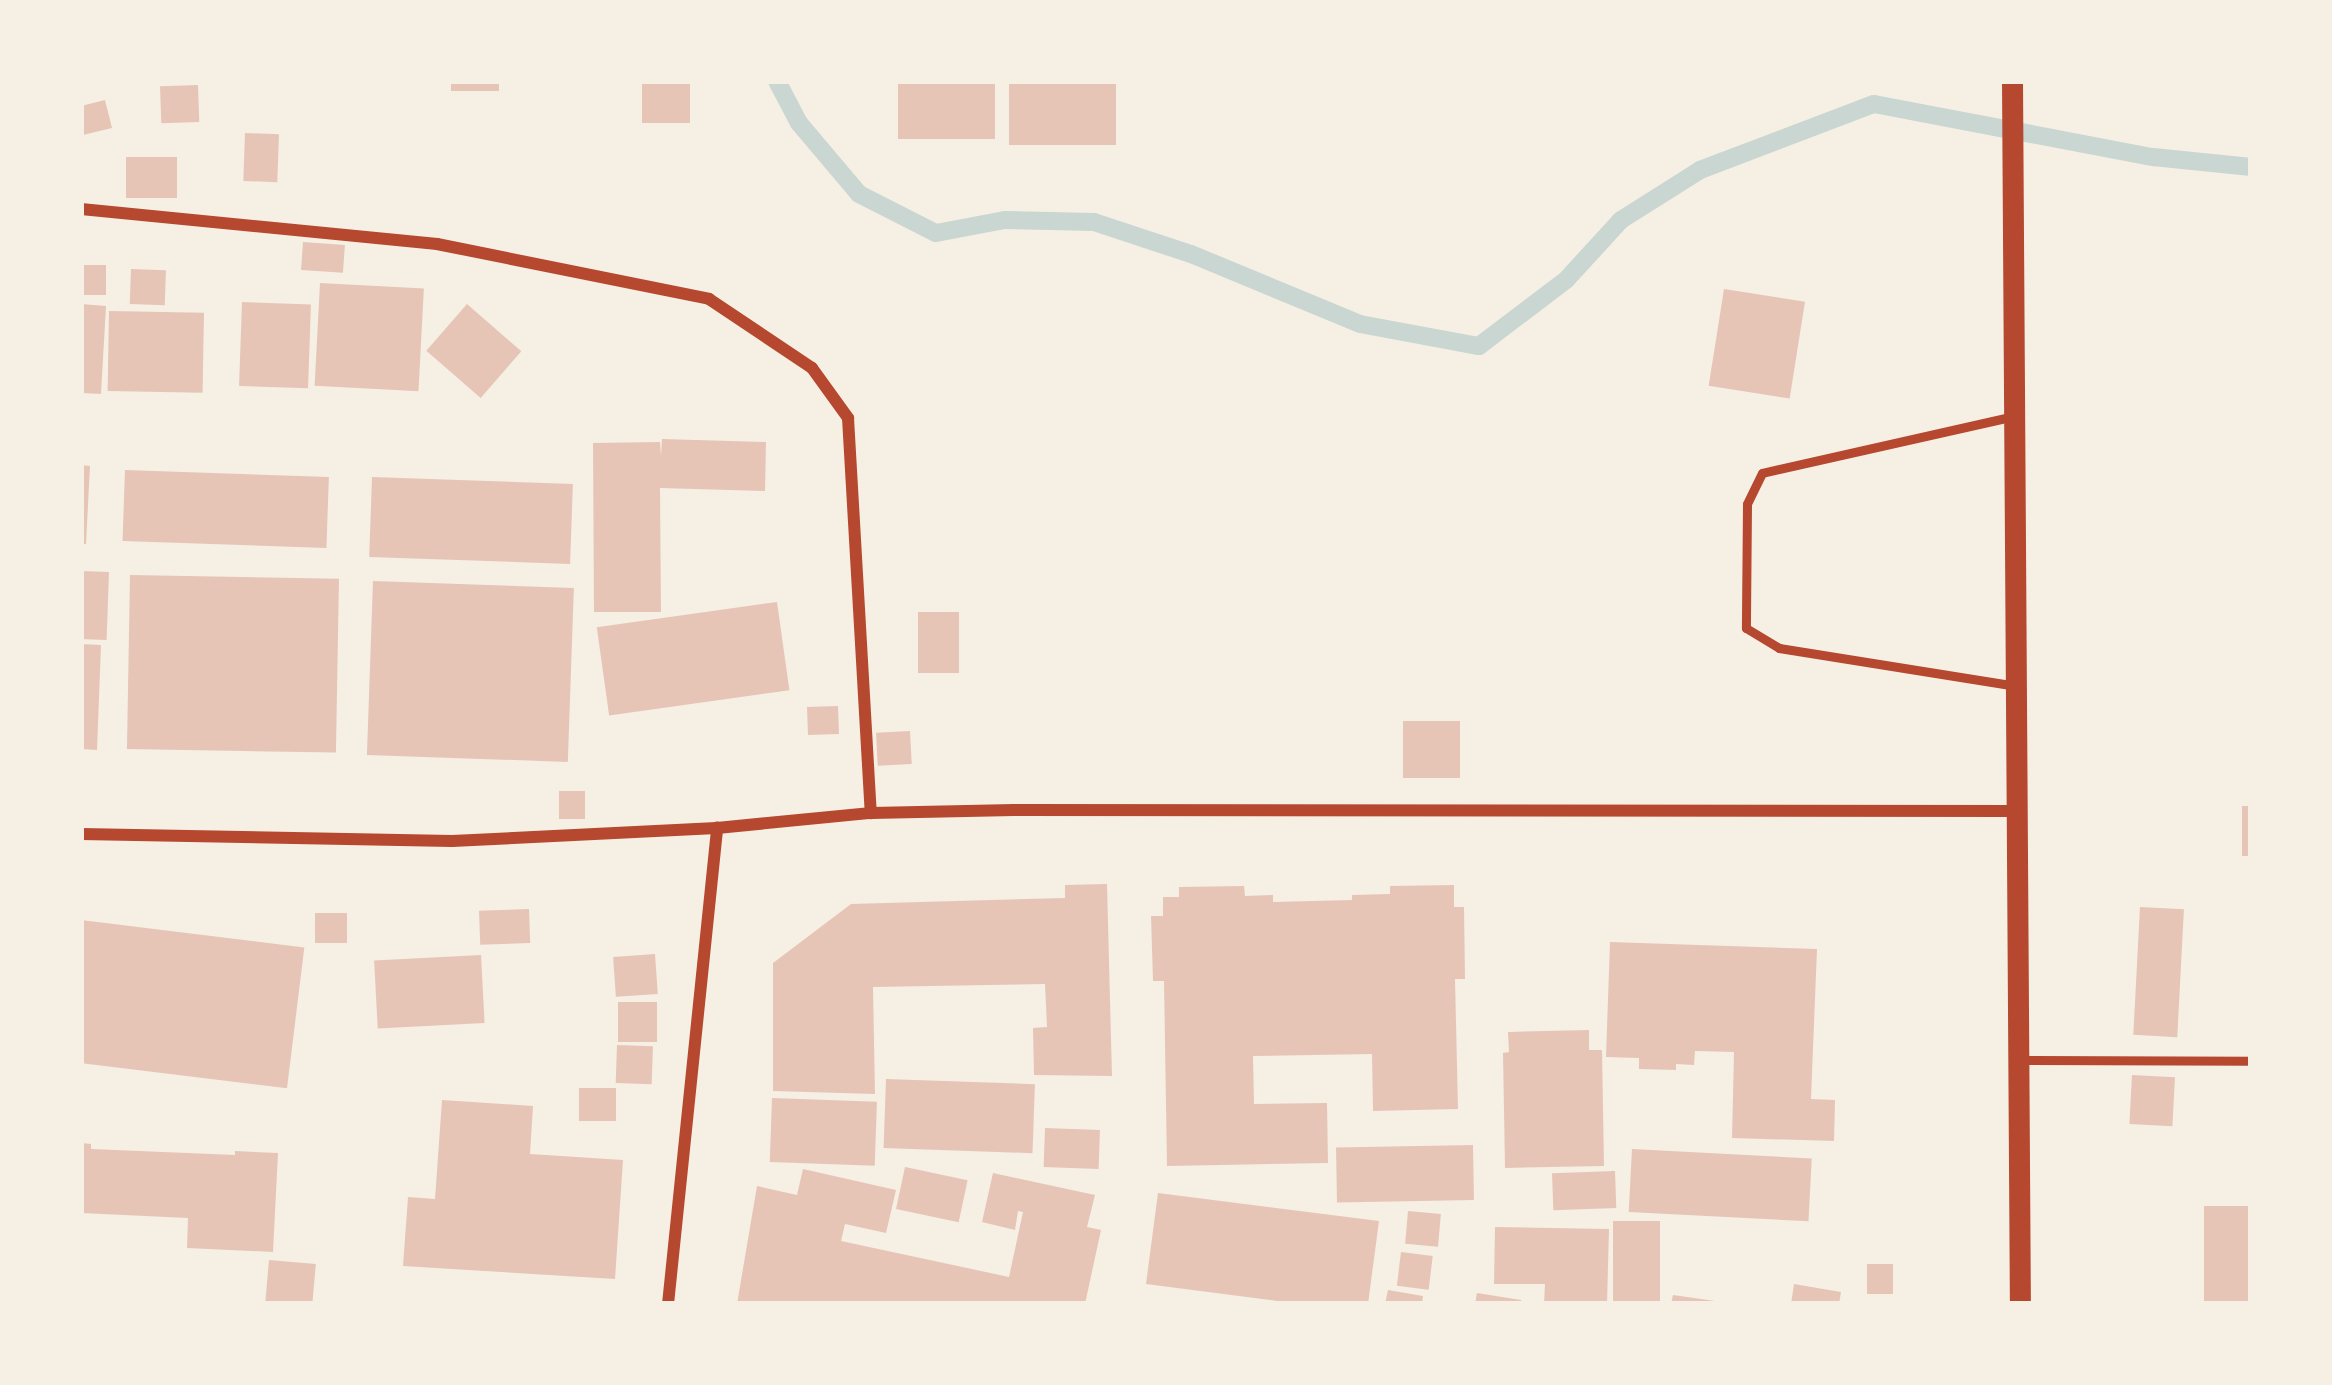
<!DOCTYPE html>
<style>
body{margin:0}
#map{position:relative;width:2332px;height:1385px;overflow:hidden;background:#f6efe4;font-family:"Noto Sans",sans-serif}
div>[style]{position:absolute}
.stream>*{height:18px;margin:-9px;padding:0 9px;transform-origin:9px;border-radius:9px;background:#c9d6d2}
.building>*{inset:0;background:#e6c5b7;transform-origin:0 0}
.service>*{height:9px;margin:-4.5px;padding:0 4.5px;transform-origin:4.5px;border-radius:4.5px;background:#b5482f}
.minor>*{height:12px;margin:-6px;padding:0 6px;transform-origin:6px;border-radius:6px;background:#b5482f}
.tertiary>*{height:21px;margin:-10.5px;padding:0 10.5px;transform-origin:10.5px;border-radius:10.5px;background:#b5482f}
span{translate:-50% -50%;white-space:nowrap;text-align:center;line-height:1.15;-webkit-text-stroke:12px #f6efe4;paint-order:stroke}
.frame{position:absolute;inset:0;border:84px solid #f6efe4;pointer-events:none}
</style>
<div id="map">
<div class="stream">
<div style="left:777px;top:81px;width:47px;rotate:62.4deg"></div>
<div style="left:799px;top:123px;width:93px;rotate:49.8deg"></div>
<div style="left:859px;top:194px;width:86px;rotate:26.9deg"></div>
<div style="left:936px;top:233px;width:70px;rotate:-10.7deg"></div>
<div style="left:1005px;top:220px;width:89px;rotate:1.3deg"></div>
<div style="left:1094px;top:222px;width:102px;rotate:18.3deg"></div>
<div style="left:1191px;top:254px;width:183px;rotate:22.5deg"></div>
<div style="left:1360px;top:324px;width:121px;rotate:10.5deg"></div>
<div style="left:1479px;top:346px;width:109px;rotate:-37.2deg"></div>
<div style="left:1566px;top:280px;width:81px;rotate:-47.5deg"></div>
<div style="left:1621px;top:220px;width:93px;rotate:-32.3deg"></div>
<div style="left:1700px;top:170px;width:186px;rotate:-20.8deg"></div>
<div style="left:1874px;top:104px;width:284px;rotate:10.8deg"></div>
<div style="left:2153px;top:157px;width:99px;rotate:5.8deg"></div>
</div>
<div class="building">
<div style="left:451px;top:81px;width:48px;height:10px"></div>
<div style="left:642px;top:81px;width:48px;height:42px"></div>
<div style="left:898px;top:81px;width:97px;height:58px"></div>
<div style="left:1009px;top:81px;width:107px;height:64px"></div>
<div style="left:198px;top:85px;width:37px;height:38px;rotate:88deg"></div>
<div style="clip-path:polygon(105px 100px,112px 128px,83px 135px,81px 106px)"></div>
<div style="left:245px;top:133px;width:34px;height:48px;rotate:2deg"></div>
<div style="left:126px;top:157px;width:51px;height:41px"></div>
<div style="left:303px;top:242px;width:42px;height:28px;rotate:4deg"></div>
<div style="left:81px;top:265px;width:25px;height:30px"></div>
<div style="left:131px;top:269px;width:35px;height:35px;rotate:2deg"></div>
<div style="left:320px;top:283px;width:104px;height:103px;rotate:3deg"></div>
<div style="left:1724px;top:289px;width:82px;height:98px;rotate:9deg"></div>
<div style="left:242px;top:302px;width:69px;height:84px;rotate:2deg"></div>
<div style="clip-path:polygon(81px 304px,106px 306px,101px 394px,81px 393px)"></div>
<div style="left:467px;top:304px;width:72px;height:62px;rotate:41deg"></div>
<div style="left:109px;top:311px;width:95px;height:80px;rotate:1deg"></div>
<div style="clip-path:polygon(662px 439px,766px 442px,765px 491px,660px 488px,661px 612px,594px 612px,593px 443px,660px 442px,661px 456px)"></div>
<div style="clip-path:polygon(81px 465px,90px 466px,86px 544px,81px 544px)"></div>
<div style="left:125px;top:470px;width:204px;height:71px;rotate:2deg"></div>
<div style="left:372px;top:477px;width:201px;height:80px;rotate:2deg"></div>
<div style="left:81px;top:571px;width:28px;height:68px;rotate:2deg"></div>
<div style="left:130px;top:575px;width:209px;height:174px;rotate:1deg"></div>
<div style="left:373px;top:581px;width:201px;height:174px;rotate:2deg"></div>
<div style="left:777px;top:602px;width:89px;height:182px;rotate:82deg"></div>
<div style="left:918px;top:612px;width:41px;height:61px"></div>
<div style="clip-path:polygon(81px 644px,101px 645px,97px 750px,81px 749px)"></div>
<div style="left:838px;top:706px;width:28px;height:31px;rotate:88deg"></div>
<div style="left:1403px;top:721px;width:57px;height:57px"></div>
<div style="left:910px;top:731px;width:33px;height:34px;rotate:87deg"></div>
<div style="left:559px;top:791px;width:26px;height:28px"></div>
<div style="left:2242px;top:806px;width:9px;height:50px"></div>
<div style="clip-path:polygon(1107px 884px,1112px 1076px,1034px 1075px,1033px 1028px,1047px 1027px,1045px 984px,873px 987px,875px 1094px,773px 1091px,773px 963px,851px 904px,1065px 898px,1065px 885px)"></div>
<div style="clip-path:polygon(1454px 885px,1454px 907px,1464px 907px,1465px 979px,1455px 979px,1458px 1109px,1373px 1111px,1372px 1054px,1253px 1056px,1254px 1104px,1327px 1103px,1328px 1163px,1167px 1166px,1164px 981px,1153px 981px,1151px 916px,1163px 916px,1163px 897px,1179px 897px,1179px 887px,1244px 886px,1245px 896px,1273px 895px,1273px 902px,1352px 900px,1352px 895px,1390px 894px,1390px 886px)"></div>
<div style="left:2140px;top:907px;width:44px;height:128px;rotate:3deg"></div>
<div style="left:529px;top:909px;width:34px;height:50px;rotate:88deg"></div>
<div style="left:315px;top:913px;width:32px;height:30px"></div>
<div style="left:81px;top:920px;width:225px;height:142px;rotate:7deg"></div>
<div style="clip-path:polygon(1610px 942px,1817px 949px,1811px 1099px,1835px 1100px,1834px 1141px,1732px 1138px,1734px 1052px,1695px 1051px,1694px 1065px,1676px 1064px,1676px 1070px,1639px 1069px,1639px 1058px,1606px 1057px)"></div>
<div style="left:655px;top:954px;width:40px;height:42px;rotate:86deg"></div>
<div style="left:481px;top:955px;width:68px;height:107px;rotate:87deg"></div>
<div style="left:618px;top:1002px;width:39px;height:40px"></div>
<div style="clip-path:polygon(1589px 1030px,1589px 1050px,1602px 1050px,1604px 1166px,1505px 1168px,1503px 1053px,1509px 1052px,1508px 1032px)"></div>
<div style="left:617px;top:1045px;width:36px;height:38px;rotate:2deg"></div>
<div style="left:2132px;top:1075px;width:43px;height:49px;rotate:3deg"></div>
<div style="left:886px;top:1079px;width:149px;height:69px;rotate:2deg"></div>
<div style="left:579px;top:1088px;width:37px;height:33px"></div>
<div style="left:772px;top:1098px;width:105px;height:64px;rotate:2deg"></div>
<div style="clip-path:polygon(442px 1100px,533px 1106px,530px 1154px,623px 1160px,615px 1279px,403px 1266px,408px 1197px,435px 1199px)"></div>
<div style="left:1045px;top:1128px;width:55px;height:39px;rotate:2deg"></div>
<div style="clip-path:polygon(81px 1143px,91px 1144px,91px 1149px,235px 1155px,235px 1151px,278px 1153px,273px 1252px,187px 1248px,188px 1218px,81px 1213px)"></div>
<div style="left:1473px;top:1145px;width:55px;height:137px;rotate:89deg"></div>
<div style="left:1632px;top:1149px;width:180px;height:63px;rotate:3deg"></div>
<div style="left:905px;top:1167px;width:64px;height:43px;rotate:12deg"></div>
<div style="clip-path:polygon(803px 1169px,896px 1190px,886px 1233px,845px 1224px,841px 1241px,1009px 1277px,1023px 1212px,1018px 1211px,1015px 1230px,982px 1222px,993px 1173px,1095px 1195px,1087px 1227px,1101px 1230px,1085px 1304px,737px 1304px,757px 1186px,797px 1195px)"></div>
<div style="left:1615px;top:1171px;width:37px;height:63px;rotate:88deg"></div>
<div style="clip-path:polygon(1158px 1193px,1379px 1221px,1368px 1304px,1300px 1304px,1146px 1284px)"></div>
<div style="left:2204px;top:1206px;width:47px;height:98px"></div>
<div style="left:1408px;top:1211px;width:33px;height:33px;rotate:5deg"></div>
<div style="left:1613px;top:1221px;width:47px;height:83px"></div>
<div style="clip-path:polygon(1495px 1227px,1609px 1229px,1607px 1304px,1544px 1304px,1545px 1284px,1494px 1284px)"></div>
<div style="left:1401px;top:1252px;width:32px;height:34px;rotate:7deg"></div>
<div style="left:269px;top:1260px;width:47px;height:44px;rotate:5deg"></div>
<div style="left:1867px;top:1264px;width:26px;height:30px"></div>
<div style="clip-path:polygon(1794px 1284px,1841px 1292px,1839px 1304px,1791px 1304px)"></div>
<div style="clip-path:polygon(1388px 1290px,1423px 1296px,1422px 1304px,1385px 1304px)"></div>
<div style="clip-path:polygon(1477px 1293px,1521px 1300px,1521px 1304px,1475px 1304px)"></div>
<div style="clip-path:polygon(1673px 1295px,1715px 1301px,1715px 1304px,1671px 1304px)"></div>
</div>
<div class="service">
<div style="left:2010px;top:417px;width:254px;rotate:167.3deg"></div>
<div style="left:1762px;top:473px;width:34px;rotate:116deg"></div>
<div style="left:1747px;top:504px;width:124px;rotate:90.5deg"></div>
<div style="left:1746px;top:628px;width:39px;rotate:31deg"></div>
<div style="left:1779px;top:648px;width:239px;rotate:9.1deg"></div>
<div style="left:2018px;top:1060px;width:233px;rotate:0.2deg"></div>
</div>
<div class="minor">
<div style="left:81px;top:209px;width:358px;rotate:5.6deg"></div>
<div style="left:437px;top:244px;width:278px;rotate:11.4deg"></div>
<div style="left:709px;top:299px;width:124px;rotate:33.8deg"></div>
<div style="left:812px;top:368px;width:62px;rotate:54.2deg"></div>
<div style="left:848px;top:418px;width:396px;rotate:86.7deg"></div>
<div style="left:81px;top:834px;width:371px;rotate:1.1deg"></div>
<div style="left:452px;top:841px;width:265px;rotate:-2.8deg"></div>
<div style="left:717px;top:828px;width:155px;rotate:-5.6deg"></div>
<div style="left:871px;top:813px;width:143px;rotate:-1.2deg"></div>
<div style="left:1014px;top:810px;width:1003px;rotate:0.06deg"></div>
<div style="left:668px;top:1304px;width:479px;rotate:-84.1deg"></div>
</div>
<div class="tertiary">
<div style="left:2012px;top:81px;width:1223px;rotate:89.63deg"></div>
</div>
<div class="frame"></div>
</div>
